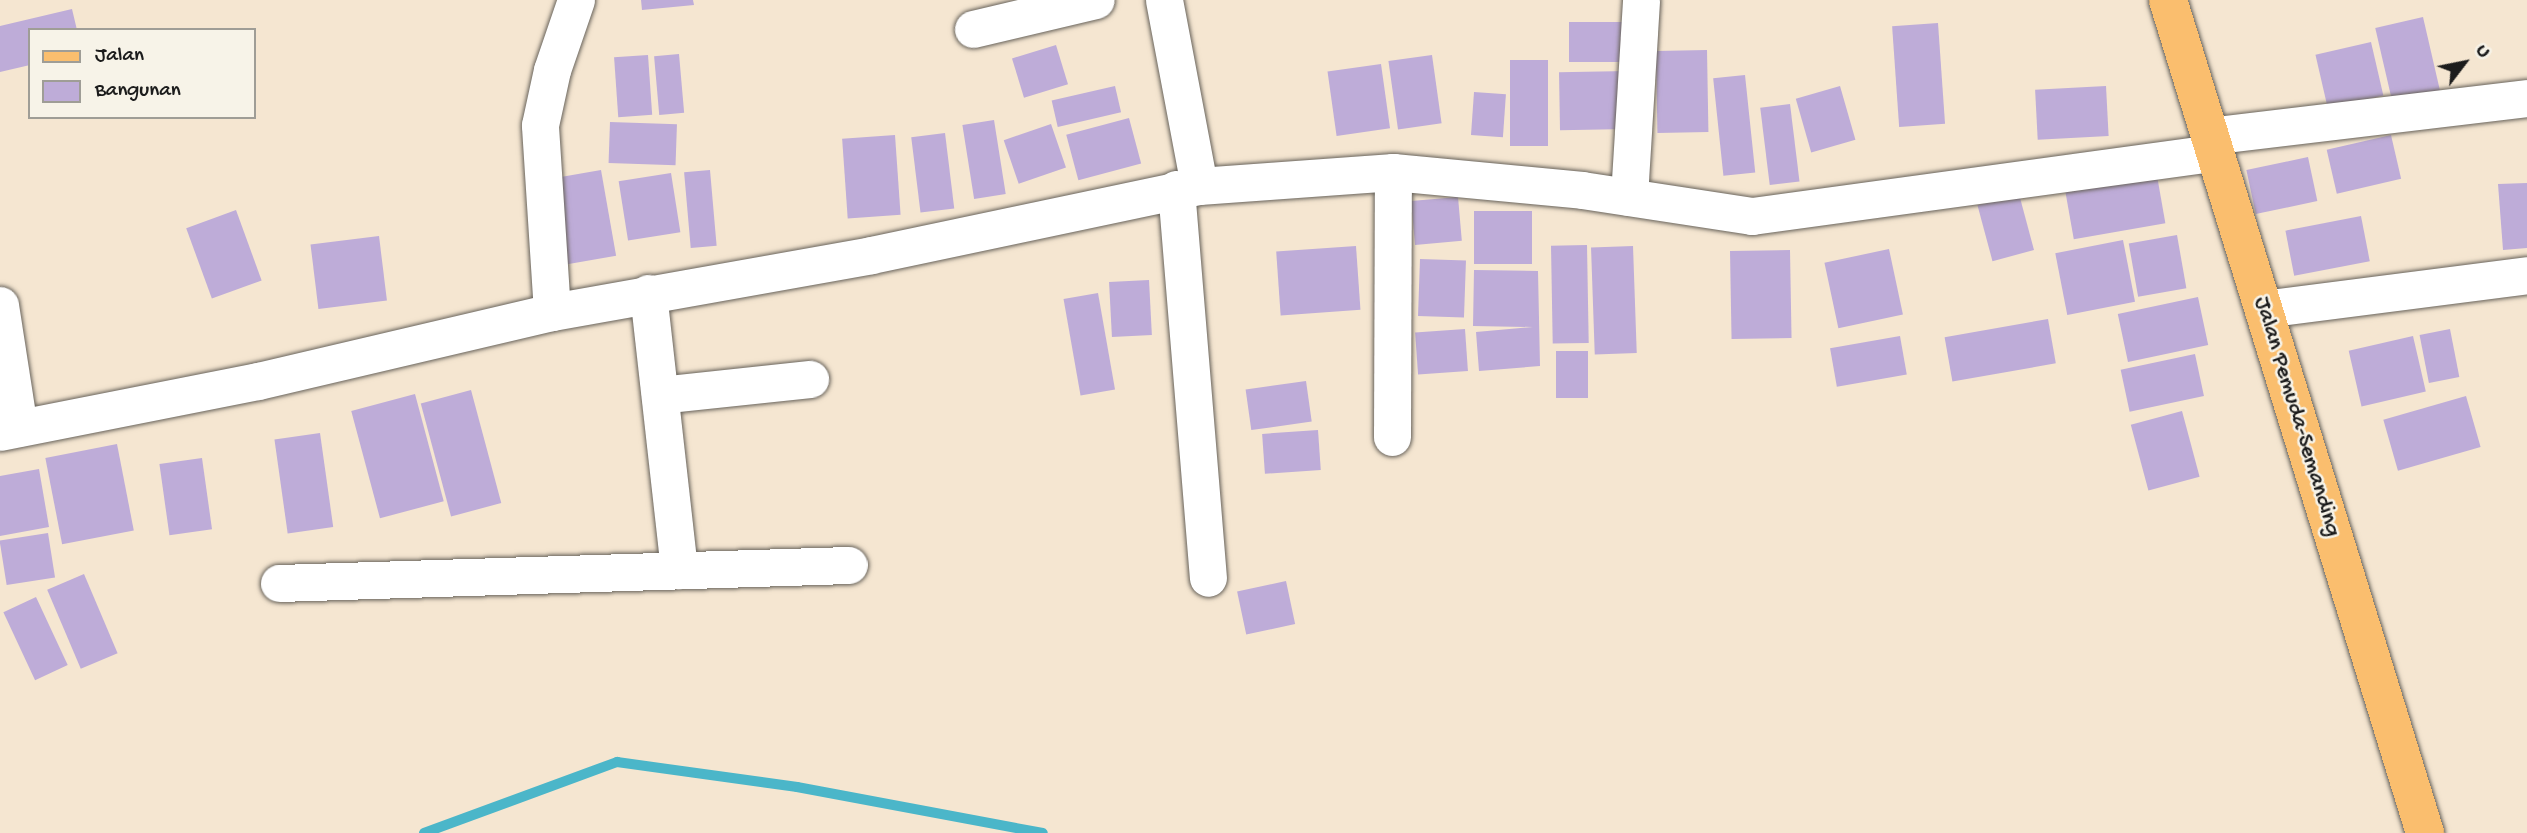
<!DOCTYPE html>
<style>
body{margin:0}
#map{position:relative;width:2527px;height:833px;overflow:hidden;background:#f5e6d1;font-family:"Gochi Hand",sans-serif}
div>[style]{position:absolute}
.stream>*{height:10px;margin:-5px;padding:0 5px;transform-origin:5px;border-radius:5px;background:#4bb6c9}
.building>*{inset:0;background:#beacd8;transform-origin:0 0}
.roads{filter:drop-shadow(0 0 2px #68635b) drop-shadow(0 0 2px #68635b)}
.minor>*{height:37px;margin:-18.5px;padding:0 18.5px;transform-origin:18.5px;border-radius:18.5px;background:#fff}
.major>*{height:38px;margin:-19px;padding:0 19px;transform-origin:19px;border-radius:19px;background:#fabe6e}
span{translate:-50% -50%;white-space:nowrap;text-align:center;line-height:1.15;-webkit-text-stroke:5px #f7f3e8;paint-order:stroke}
.street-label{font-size:23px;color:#1c1c1c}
.legend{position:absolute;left:28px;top:28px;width:228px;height:91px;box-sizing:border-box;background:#f7f3e8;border:2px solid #9f9d96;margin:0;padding:9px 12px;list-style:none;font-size:21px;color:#1c1c1c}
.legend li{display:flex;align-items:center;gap:14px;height:35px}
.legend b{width:35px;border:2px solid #9f9d96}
.north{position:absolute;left:2429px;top:28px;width:70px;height:70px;-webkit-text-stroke:5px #f7f3e8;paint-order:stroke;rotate:58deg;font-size:19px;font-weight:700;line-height:28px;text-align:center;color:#1c1c1c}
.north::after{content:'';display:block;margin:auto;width:24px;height:32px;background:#1c1c1c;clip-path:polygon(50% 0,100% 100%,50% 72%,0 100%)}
</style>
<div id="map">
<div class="stream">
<div style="left:424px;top:833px;width:206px;rotate:-20.2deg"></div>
<div style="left:617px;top:762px;width:182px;rotate:7.9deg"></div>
<div style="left:797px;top:787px;width:250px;rotate:10.6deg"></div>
</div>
<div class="building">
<div style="clip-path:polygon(641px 0,693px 0,694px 5px,642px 10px)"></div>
<div style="clip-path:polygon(72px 9px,77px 30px,30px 30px,30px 65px,0 72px,0 26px)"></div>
<div style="left:2423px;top:17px;width:78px;height:49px;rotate:77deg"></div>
<div style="left:1635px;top:22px;width:40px;height:66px;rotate:90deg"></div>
<div style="left:1938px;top:23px;width:101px;height:46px;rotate:86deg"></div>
<div style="left:2371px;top:42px;width:55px;height:57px;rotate:77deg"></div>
<div style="left:1056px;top:45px;width:41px;height:46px;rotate:73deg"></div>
<div style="left:1707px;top:50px;width:82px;height:51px;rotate:89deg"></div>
<div style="left:679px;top:54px;width:59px;height:25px;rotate:85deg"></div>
<div style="left:648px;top:55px;width:60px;height:34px;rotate:86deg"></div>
<div style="left:1432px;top:55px;width:69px;height:44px;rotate:82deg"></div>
<div style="left:1510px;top:60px;width:38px;height:86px"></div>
<div style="left:1381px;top:64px;width:65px;height:54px;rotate:82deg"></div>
<div style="left:1628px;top:71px;width:58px;height:69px;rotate:89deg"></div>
<div style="left:1745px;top:75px;width:98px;height:32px;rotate:84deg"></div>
<div style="left:1115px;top:86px;width:27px;height:65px;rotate:77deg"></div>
<div style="left:1840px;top:86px;width:56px;height:46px;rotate:74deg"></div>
<div style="left:2106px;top:86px;width:50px;height:71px;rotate:87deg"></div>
<div style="left:1474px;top:92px;width:32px;height:43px;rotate:4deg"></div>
<div style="left:1790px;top:104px;width:78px;height:30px;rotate:83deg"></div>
<div style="left:1129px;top:118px;width:47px;height:65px;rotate:75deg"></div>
<div style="left:994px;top:120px;width:75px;height:32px;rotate:81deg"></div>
<div style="left:610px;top:122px;width:67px;height:41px;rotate:2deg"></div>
<div style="left:1051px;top:124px;width:46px;height:50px;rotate:71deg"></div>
<div style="left:945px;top:133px;width:76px;height:34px;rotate:83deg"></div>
<div style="left:895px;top:135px;width:80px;height:53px;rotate:86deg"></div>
<div style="left:2391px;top:135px;width:45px;height:66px;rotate:77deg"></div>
<div style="left:2308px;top:157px;width:45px;height:63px;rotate:78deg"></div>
<div style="left:601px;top:170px;width:87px;height:51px;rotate:80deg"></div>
<div style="left:710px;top:170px;width:76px;height:26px;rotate:85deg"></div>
<div style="left:2156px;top:170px;width:54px;height:93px;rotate:80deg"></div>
<div style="left:671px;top:173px;width:60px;height:53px;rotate:81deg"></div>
<div style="clip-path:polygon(2527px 183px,2527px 248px,2503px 250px,2498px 184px)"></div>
<div style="left:2019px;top:194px;width:58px;height:43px;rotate:75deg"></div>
<div style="left:1458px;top:197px;width:44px;height:47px;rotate:85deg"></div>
<div style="left:236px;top:210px;width:75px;height:53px;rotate:70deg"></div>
<div style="left:1532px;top:211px;width:53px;height:58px;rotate:90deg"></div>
<div style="left:2361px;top:216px;width:46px;height:77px;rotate:79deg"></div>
<div style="left:2177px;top:235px;width:54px;height:49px;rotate:80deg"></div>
<div style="left:379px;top:236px;width:65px;height:69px;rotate:83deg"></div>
<div style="left:2123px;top:240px;width:63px;height:69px;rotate:79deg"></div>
<div style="left:1587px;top:245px;width:98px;height:36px;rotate:89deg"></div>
<div style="left:1356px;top:246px;width:64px;height:80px;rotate:86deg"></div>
<div style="left:1633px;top:246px;width:107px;height:42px;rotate:88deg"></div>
<div style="left:1889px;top:249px;width:67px;height:66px;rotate:78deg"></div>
<div style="left:1790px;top:250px;width:88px;height:60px;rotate:89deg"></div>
<div style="left:1420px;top:259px;width:46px;height:57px;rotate:2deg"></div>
<div style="clip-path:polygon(1474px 270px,1538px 271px,1540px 366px,1479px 371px,1476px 332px,1533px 327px,1473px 326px)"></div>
<div style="left:1149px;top:280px;width:55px;height:40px;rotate:87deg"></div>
<div style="left:1098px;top:293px;width:98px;height:35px;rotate:80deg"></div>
<div style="left:2198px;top:297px;width:49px;height:82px;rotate:78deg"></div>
<div style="left:2048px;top:319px;width:45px;height:105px;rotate:80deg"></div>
<div style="left:1465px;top:329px;width:42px;height:50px;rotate:86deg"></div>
<div style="left:2450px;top:329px;width:49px;height:31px;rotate:79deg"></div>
<div style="left:1900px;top:336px;width:39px;height:71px;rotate:80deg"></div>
<div style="left:2413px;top:336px;width:57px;height:66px;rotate:77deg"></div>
<div style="left:1556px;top:351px;width:32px;height:47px"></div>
<div style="left:2195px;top:354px;width:43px;height:76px;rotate:78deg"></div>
<div style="left:1306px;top:381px;width:41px;height:61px;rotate:82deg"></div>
<div style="left:471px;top:390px;width:117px;height:52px;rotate:75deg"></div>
<div style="left:415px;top:394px;width:111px;height:66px;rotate:75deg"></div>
<div style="left:2466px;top:396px;width:53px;height:86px;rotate:74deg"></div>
<div style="left:2182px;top:411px;width:68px;height:53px;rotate:75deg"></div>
<div style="left:1318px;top:430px;width:40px;height:56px;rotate:86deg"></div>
<div style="left:320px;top:433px;width:95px;height:46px;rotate:82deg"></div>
<div style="left:117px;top:444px;width:88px;height:73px;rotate:79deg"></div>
<div style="left:202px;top:458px;width:72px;height:43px;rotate:82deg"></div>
<div style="clip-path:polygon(39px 469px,49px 527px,0 536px,0 476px)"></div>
<div style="left:48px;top:533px;width:45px;height:49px;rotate:81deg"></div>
<div style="left:84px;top:574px;width:86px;height:40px;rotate:67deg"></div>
<div style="left:1286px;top:581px;width:44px;height:50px;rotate:78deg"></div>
<div style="left:36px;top:597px;width:75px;height:36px;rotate:65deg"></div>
</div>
<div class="roads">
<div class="minor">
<div style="left:1164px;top:0;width:189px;rotate:79.3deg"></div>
<div style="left:973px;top:29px;width:126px;rotate:-13.3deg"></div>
<div style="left:2209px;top:136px;width:320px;rotate:-6.8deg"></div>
<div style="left:1176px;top:189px;width:390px;rotate:85.3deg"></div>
<div style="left:1629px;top:197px;width:197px;rotate:-86.5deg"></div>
<div style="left:648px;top:293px;width:279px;rotate:83.6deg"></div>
<div style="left:0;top:305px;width:124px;rotate:81.2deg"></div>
<div style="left:2263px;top:309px;width:266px;rotate:-7.3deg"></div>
<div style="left:552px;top:312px;width:187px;rotate:-93.7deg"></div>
<div style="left:540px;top:125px;width:56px;rotate:-77.7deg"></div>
<div style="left:552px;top:70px;width:74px;rotate:-71.1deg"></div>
<div style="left:660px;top:395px;width:151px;rotate:-6.1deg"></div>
<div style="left:0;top:432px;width:263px;rotate:-11.2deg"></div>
<div style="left:258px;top:381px;width:302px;rotate:-13.2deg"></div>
<div style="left:552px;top:312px;width:324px;rotate:-10.1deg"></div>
<div style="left:871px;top:255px;width:335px;rotate:-11.9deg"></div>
<div style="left:1199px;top:186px;width:195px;rotate:-4.1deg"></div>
<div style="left:1393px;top:172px;width:190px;rotate:5.4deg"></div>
<div style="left:1582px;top:190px;width:172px;rotate:8.7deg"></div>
<div style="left:1752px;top:216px;width:466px;rotate:-7.8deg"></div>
<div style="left:1392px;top:437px;width:265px;rotate:-89.8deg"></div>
<div style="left:279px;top:583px;width:570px;rotate:-1.81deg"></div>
</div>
<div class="major">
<div style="left:2168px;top:0;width:872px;rotate:72.85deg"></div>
</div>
</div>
<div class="street-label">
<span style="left:2296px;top:417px;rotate:73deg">Jalan Pemuda-Semanding</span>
</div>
<ul class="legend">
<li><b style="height:9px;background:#fabe6e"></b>Jalan</li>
<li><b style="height:19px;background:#beacd8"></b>Bangunan</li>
</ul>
<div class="north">U</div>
</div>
